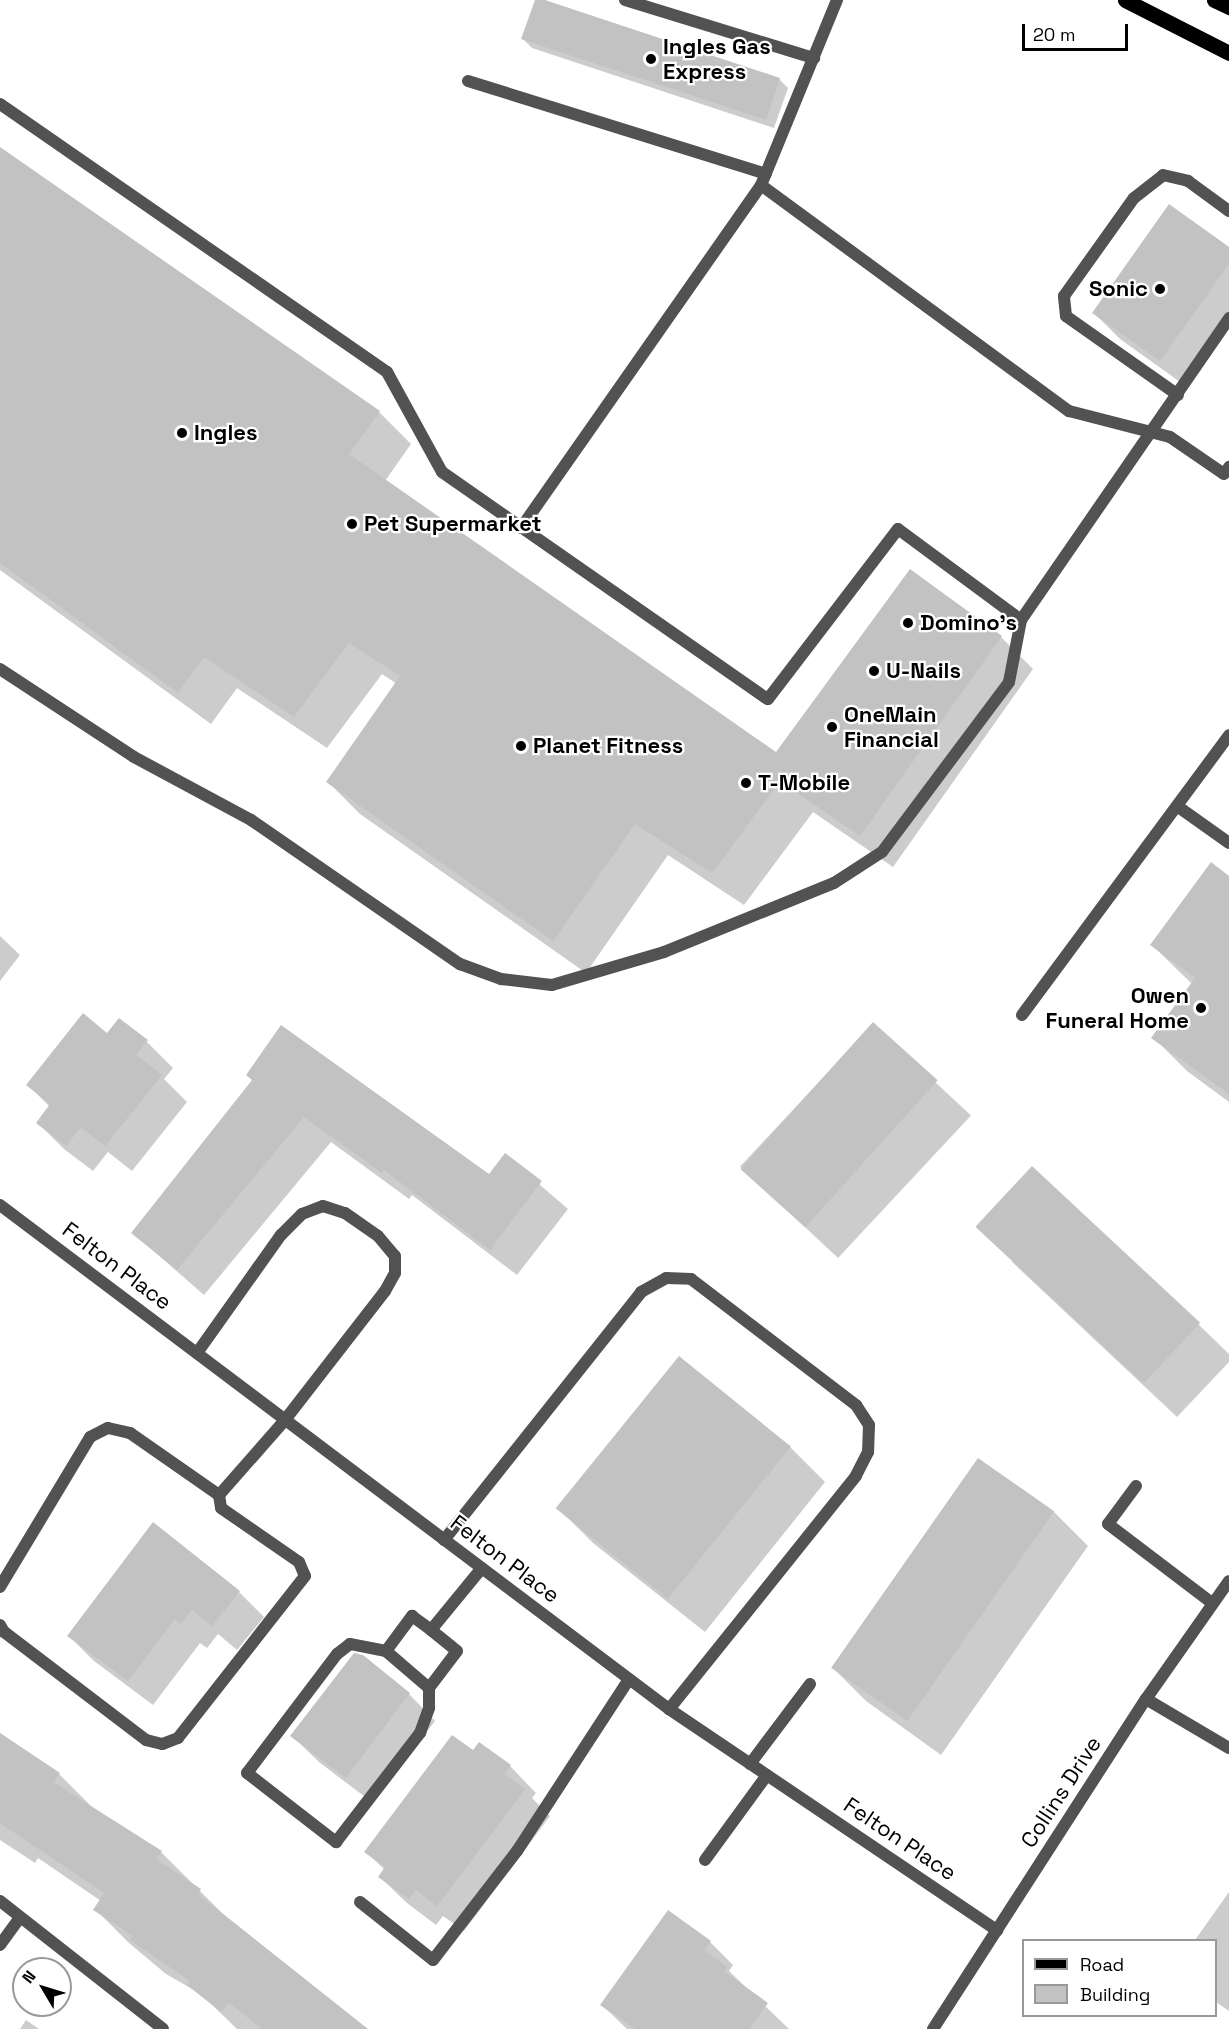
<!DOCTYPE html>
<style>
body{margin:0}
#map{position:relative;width:1229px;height:2029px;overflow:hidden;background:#fff;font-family:"Space Grotesk",sans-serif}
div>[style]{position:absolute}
.shadow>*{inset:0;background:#0003;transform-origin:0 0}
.building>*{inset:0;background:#c2c2c2;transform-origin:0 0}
.service>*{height:12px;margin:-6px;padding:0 6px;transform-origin:6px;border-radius:6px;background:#525252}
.minor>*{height:12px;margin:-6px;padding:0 6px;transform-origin:6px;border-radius:6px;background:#525252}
.primary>*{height:15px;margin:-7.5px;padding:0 7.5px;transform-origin:7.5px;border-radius:7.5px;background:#000}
.dots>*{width:16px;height:16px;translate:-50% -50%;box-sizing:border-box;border:3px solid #fff;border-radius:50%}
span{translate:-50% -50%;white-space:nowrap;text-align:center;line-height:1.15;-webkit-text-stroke:4.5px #fff;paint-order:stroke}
.poi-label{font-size:22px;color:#000;font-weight:700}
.left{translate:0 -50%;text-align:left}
.right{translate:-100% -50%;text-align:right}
.street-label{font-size:22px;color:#000}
.legend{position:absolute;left:1022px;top:1939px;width:195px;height:78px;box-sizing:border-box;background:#fff;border:2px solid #999;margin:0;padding:8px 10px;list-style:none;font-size:18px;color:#000}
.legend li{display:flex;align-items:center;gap:12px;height:30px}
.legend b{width:30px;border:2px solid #999}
.north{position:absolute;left:12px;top:1957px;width:60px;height:60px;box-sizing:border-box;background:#fff;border:2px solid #999;border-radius:50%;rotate:308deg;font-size:16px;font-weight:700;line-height:24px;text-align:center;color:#000}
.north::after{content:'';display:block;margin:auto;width:21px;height:27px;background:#000;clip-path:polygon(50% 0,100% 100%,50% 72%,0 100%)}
.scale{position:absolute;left:1022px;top:24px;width:106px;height:27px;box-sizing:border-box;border:3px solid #000;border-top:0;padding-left:8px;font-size:18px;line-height:21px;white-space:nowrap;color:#000;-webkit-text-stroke:4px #fff;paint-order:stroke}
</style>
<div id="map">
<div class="shadow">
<div style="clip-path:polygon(536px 0,779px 79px,788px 88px,774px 128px,532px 48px,523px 39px)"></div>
<div style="clip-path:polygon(0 149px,379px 412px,411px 444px,385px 481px,777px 754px,1001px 637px,1033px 669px,893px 867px,813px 812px,744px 905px,668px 855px,586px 973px,360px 814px,328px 782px,397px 684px,382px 674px,327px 748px,237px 688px,211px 724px,0 570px)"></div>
<div style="clip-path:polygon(1229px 249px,1229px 327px,1187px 387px,1120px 339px,1094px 313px)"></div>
<div style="clip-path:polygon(1229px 878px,1229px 1102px,1187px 1071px,1153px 1037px,1192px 984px,1152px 945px)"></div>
<div style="clip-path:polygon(0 936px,20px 955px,0 981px)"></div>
<div style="left:873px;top:1024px;width:134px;height:195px;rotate:43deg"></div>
<div style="clip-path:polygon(107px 1035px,147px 1042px,173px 1068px,164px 1079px,187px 1102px,132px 1171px,108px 1152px,93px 1171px,64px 1149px,38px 1123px,50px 1107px,28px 1085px)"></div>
<div style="clip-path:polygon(253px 1081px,489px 1176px,505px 1155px,568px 1209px,517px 1275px,412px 1195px,409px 1199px,331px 1142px,204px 1295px,133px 1233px)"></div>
<div style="clip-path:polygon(1011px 1261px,1198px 1324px,1229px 1354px,1229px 1362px,1177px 1417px)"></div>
<div style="clip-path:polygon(679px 1358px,791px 1448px,825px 1482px,705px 1632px,593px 1543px,559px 1509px)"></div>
<div style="clip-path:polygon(1054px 1512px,1088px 1546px,941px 1755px,866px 1701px,832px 1667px)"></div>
<div style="clip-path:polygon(239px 1592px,264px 1617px,237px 1650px,218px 1634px,207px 1648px,200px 1643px,153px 1705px,94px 1661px,69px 1636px)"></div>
<div style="clip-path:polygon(409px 1694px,435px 1721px,373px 1803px,319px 1762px,292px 1736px)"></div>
<div style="clip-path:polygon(0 1733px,59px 1774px,93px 1808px,161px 1852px,234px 1925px,365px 2029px,237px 2029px,201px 1994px,166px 1974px,129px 1943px,95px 1909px,101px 1901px,38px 1858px,35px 1863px,0 1840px)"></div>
<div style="clip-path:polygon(473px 1752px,510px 1766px,536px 1793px,532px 1798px,550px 1816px,464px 1931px,443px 1916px,436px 1925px,407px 1903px,380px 1877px,385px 1870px,366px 1852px)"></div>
<div style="clip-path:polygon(1229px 1892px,1229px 2011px,1216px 2002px,1216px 1940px,1195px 1940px)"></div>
<div style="clip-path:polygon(710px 1942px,733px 1965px,729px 1971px,789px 2029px,627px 2029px,602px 2005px)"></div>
<div style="clip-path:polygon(26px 2020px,39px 2029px,20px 2029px)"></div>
</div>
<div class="building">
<div style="clip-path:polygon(535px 0,545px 0,780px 78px,766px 120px,521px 39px)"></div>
<div style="clip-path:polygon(0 147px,380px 411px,349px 454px,776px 752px,910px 569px,1002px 636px,860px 836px,780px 781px,712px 873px,635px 824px,553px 941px,326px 782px,400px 676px,349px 643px,294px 717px,204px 657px,178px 693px,0 563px)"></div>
<div style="clip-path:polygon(1169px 204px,1229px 247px,1229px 264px,1160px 361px,1092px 313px)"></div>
<div style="clip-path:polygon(1211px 862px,1229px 876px,1229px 1094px,1151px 1038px,1195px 978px,1150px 945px)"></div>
<div style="clip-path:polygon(83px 1013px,107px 1033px,119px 1018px,148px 1040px,136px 1055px,162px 1075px,105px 1146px,81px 1127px,66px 1146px,36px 1123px,50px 1104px,26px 1085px)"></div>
<div style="left:873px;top:1022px;width:87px;height:198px;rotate:42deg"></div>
<div style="clip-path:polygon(281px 1025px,489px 1174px,505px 1153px,542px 1181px,490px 1250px,384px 1170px,382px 1173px,304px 1117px,177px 1270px,131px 1233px,252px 1080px,246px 1075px)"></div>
<div style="left:1032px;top:1166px;width:230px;height:83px;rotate:43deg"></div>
<div style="left:679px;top:1356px;width:144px;height:196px;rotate:39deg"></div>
<div style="left:978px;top:1458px;width:93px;height:256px;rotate:35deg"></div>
<div style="clip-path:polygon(153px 1522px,240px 1591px,212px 1626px,192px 1610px,181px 1624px,175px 1619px,128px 1681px,67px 1636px)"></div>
<div style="clip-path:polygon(354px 1653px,363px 1655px,410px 1693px,346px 1778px,290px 1736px)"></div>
<div style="clip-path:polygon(0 1733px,60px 1773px,53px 1782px,162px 1851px,156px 1859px,201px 1889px,198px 1894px,368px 2029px,262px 2029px,229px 2003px,221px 2012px,187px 1985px,190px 1981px,130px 1940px,133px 1936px,93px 1910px,104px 1893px,0 1823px)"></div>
<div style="clip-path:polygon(452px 1735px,473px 1750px,479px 1742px,511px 1765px,504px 1774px,525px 1789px,437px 1906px,416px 1890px,409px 1899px,378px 1877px,385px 1867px,364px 1852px)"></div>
<div style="clip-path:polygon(668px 1910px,711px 1941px,704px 1950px,727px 1967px,725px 1972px,768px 2003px,749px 2029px,635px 2029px,600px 2005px)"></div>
</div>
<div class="service">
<div style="left:625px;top:0;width:198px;rotate:17.1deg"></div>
<div style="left:837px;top:0;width:200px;rotate:112.3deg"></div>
<div style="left:761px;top:185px;width:382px;rotate:36.3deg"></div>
<div style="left:1069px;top:411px;width:104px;rotate:14.4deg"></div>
<div style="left:1170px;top:437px;width:65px;rotate:34.4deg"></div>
<div style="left:1224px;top:474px;width:9px;rotate:-54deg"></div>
<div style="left:468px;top:81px;width:312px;rotate:17.3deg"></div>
<div style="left:0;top:104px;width:471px;rotate:34.7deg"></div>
<div style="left:387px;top:372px;width:114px;rotate:61.2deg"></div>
<div style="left:442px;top:472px;width:397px;rotate:34.9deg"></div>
<div style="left:768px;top:699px;width:214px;rotate:-52.6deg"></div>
<div style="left:898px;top:529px;width:153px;rotate:36.5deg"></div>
<div style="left:1021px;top:620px;width:367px;rotate:-55.4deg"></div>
<div style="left:1178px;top:395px;width:137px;rotate:-144.8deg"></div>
<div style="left:1066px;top:316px;width:20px;rotate:-96deg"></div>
<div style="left:1064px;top:296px;width:120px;rotate:-54.5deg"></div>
<div style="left:1134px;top:198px;width:37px;rotate:-38deg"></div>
<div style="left:1163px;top:175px;width:26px;rotate:13deg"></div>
<div style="left:1188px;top:181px;width:51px;rotate:36.2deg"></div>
<div style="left:521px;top:528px;width:419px;rotate:-55deg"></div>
<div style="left:0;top:669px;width:160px;rotate:33.3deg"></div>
<div style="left:134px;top:757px;width:133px;rotate:28.3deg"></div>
<div style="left:251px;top:820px;width:254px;rotate:34.6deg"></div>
<div style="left:460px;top:964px;width:44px;rotate:20.1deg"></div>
<div style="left:501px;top:979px;width:51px;rotate:6.7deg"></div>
<div style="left:552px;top:985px;width:117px;rotate:-16.4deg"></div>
<div style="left:664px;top:952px;width:183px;rotate:-22.1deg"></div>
<div style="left:834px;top:883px;width:57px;rotate:-32.9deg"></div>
<div style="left:882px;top:852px;width:212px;rotate:-53.2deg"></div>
<div style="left:1009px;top:682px;width:63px;rotate:-79deg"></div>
<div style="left:1177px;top:806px;width:64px;rotate:35.4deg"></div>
<div style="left:1022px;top:1015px;width:348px;rotate:-53.5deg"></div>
<div style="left:197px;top:1353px;width:145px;rotate:-54.6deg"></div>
<div style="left:281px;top:1235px;width:30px;rotate:-45deg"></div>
<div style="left:302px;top:1214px;width:22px;rotate:-21deg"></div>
<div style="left:323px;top:1206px;width:23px;rotate:18deg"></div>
<div style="left:345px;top:1213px;width:40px;rotate:34.9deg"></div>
<div style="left:378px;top:1236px;width:26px;rotate:50deg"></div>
<div style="left:395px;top:1256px;width:17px;rotate:90deg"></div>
<div style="left:395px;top:1273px;width:21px;rotate:119deg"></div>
<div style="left:385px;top:1291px;width:163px;rotate:127.8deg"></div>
<div style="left:285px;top:1420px;width:100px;rotate:131.3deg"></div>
<div style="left:1136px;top:1486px;width:47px;rotate:126.4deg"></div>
<div style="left:1108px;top:1524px;width:131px;rotate:37.2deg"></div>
<div style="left:444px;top:1540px;width:317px;rotate:-51.5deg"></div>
<div style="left:641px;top:1292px;width:29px;rotate:-29deg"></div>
<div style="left:666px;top:1278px;width:25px;rotate:2deg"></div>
<div style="left:691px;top:1279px;width:208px;rotate:37.4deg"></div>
<div style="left:856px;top:1405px;width:24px;rotate:57deg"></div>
<div style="left:869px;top:1425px;width:27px;rotate:92deg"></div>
<div style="left:868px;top:1452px;width:27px;rotate:117deg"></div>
<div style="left:856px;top:1476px;width:299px;rotate:128.7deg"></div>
<div style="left:0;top:1587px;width:175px;rotate:-59deg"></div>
<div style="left:90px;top:1437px;width:20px;rotate:-27deg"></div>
<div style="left:108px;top:1428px;width:23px;rotate:13deg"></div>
<div style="left:130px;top:1433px;width:108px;rotate:34.9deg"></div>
<div style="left:219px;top:1495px;width:13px;rotate:81deg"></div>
<div style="left:221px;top:1508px;width:95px;rotate:34.7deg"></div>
<div style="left:299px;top:1562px;width:15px;rotate:67deg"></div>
<div style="left:305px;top:1576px;width:206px;rotate:128.1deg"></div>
<div style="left:178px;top:1738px;width:17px;rotate:159deg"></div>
<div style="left:162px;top:1744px;width:16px;rotate:-166deg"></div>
<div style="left:146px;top:1740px;width:178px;rotate:-142.7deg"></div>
<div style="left:4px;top:1632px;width:8px;rotate:-120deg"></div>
<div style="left:386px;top:1651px;width:44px;rotate:-53.4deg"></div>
<div style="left:412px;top:1616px;width:24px;rotate:36deg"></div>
<div style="left:429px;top:1688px;width:57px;rotate:-139.3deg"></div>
<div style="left:386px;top:1651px;width:37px;rotate:-169deg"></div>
<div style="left:350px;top:1644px;width:16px;rotate:142deg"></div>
<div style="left:337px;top:1654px;width:149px;rotate:127.1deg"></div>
<div style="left:247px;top:1773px;width:113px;rotate:37.8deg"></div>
<div style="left:336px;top:1842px;width:138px;rotate:-52.4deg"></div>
<div style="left:420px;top:1733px;width:27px;rotate:-70deg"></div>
<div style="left:429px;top:1708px;width:20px;rotate:-90deg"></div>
<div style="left:429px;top:1688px;width:46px;rotate:-52.9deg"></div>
<div style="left:457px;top:1651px;width:33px;rotate:-141deg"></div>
<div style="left:431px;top:1630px;width:80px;rotate:-50.6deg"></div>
<div style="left:750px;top:1764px;width:100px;rotate:-53.1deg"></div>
<div style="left:705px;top:1860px;width:105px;rotate:-53.9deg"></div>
<div style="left:360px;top:1902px;width:93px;rotate:38.5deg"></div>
<div style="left:433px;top:1960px;width:138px;rotate:-52.4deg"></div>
<div style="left:517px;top:1851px;width:205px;rotate:-56.9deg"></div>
<div style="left:0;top:1945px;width:34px;rotate:-54deg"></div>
</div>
<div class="minor">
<div style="left:0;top:1205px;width:838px;rotate:36.99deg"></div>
<div style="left:669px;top:1709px;width:396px;rotate:34deg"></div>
<div style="left:1146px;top:1699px;width:96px;rotate:30.6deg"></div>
<div style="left:0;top:1901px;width:207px;rotate:38.1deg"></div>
<div style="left:933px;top:2029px;width:393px;rotate:-57.2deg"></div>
<div style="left:1146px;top:1699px;width:144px;rotate:-54.9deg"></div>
</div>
<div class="primary">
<div style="left:1125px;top:0;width:117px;rotate:27deg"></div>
<div style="left:1214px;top:0;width:17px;rotate:25deg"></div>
</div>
<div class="dots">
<div style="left:651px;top:59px;background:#000"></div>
<div style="left:1160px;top:289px;background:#000"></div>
<div style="left:182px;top:433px;background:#000"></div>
<div style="left:352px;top:524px;background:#000"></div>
<div style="left:908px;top:623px;background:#000"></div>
<div style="left:874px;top:671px;background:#000"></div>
<div style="left:832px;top:727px;background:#000"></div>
<div style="left:521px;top:746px;background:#000"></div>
<div style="left:746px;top:783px;background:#000"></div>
<div style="left:1201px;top:1008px;background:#000"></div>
</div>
<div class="poi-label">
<span class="left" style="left:663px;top:59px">Ingles Gas<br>Express</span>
<span class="right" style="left:1148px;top:289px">Sonic</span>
<span class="left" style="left:194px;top:433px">Ingles</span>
<span class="left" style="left:364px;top:524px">Pet Supermarket</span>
<span class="left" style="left:920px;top:623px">Domino's</span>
<span class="left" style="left:886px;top:671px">U-Nails</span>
<span class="left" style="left:844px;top:727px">OneMain<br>Financial</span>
<span class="left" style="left:533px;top:746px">Planet Fitness</span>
<span class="left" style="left:758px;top:783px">T-Mobile</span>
<span class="right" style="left:1189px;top:1008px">Owen<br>Funeral Home</span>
</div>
<div class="street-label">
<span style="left:117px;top:1266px;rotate:37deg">Felton Place</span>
<span style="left:505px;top:1559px;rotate:37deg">Felton Place</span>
<span style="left:1061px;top:1792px;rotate:-57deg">Collins Drive</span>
<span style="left:900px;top:1839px;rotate:34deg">Felton Place</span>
</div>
<ul class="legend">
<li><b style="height:8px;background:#000"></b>Road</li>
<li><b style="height:16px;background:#c2c2c2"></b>Building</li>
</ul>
<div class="north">N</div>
<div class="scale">20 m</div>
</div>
